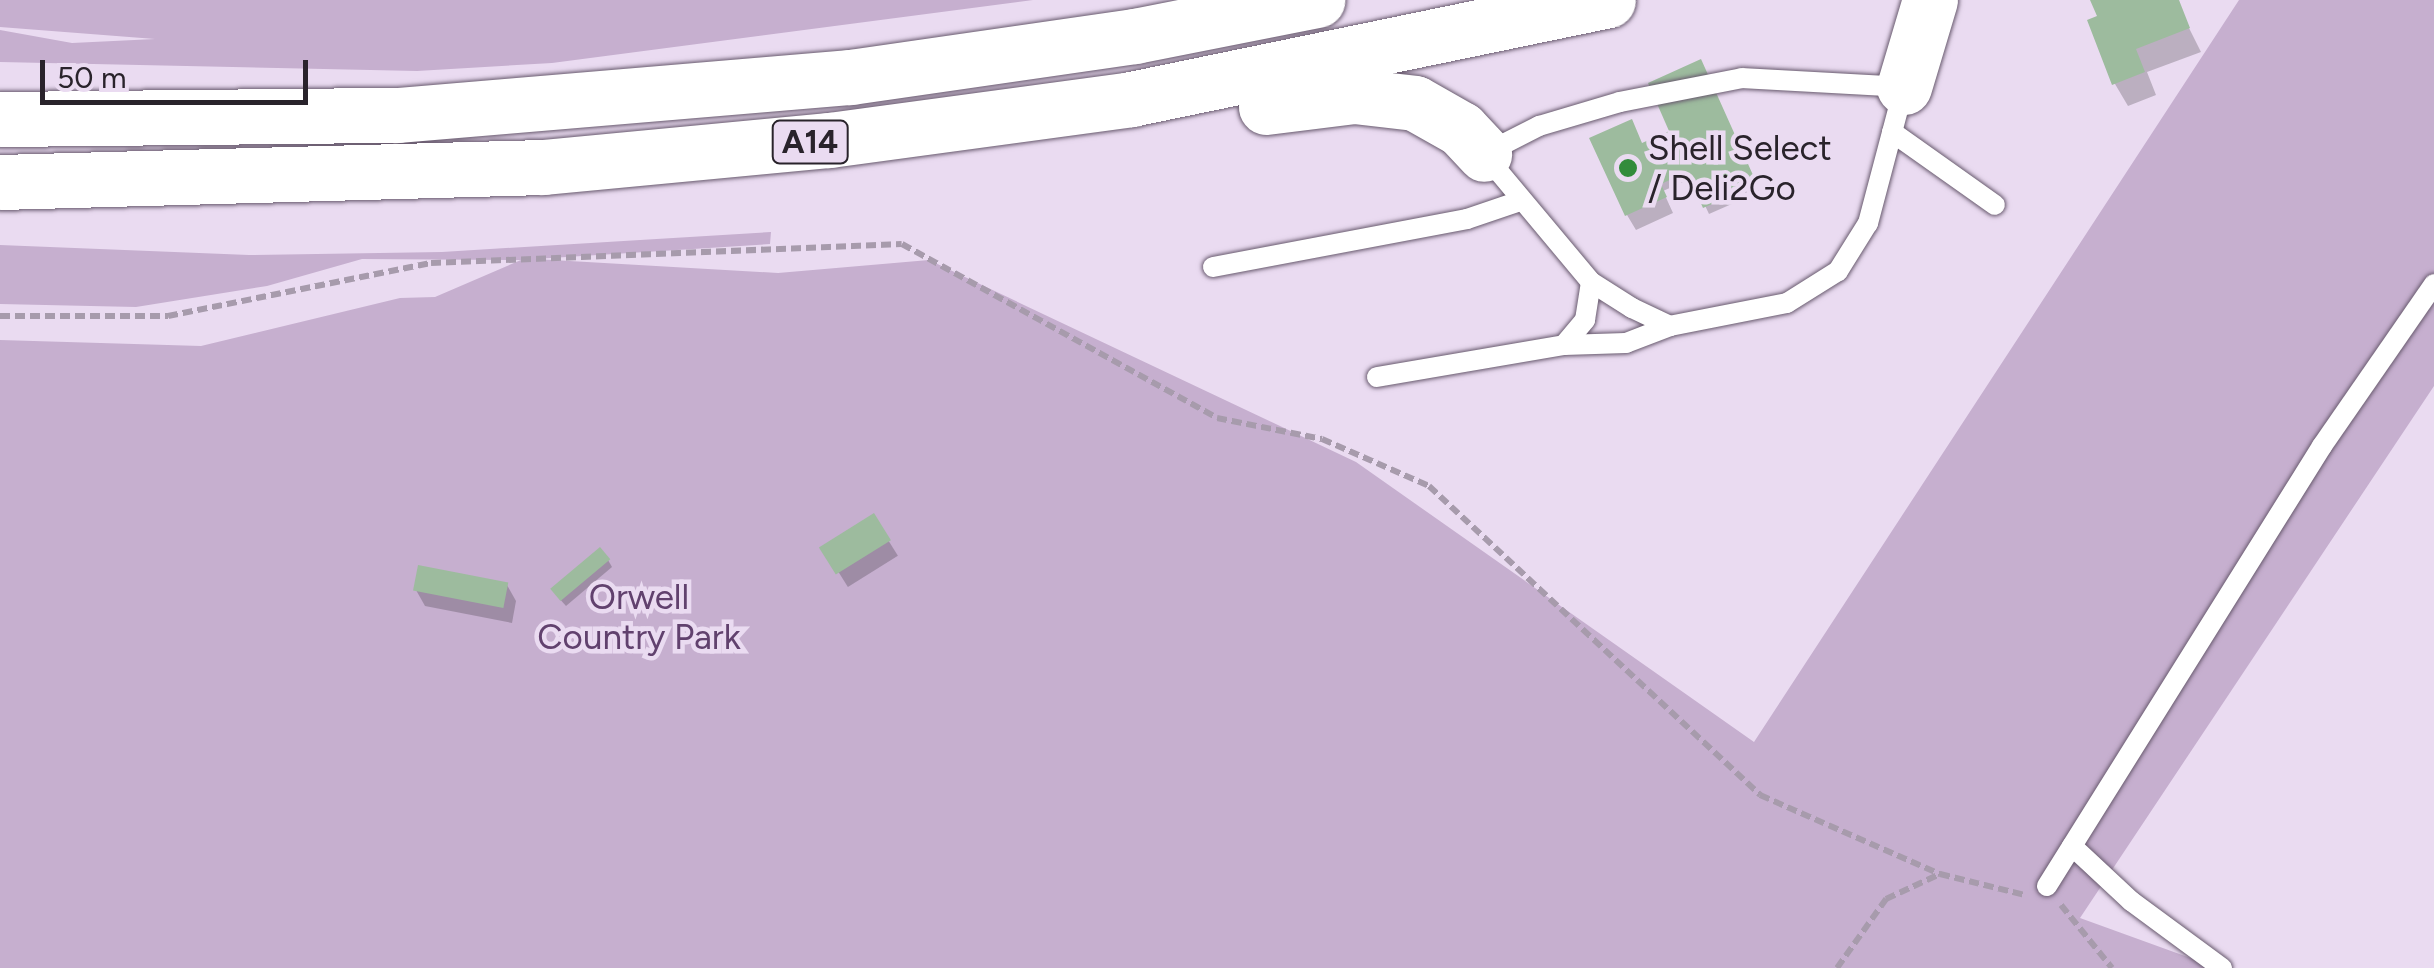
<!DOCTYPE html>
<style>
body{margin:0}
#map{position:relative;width:2434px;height:968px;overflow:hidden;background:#eadbf1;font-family:Figtree,sans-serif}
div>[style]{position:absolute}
.green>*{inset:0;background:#c6afcf}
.shadow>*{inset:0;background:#0003;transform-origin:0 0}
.building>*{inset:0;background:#9dbb9e;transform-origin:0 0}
.path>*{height:6px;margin-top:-3px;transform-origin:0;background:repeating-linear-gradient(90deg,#a79bac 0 10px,transparent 0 15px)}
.roads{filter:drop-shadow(0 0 2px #685a6e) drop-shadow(0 0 2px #685a6e)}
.service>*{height:20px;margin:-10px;padding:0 10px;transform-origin:10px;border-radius:10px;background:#fff}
.trunk>*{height:55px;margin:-27.5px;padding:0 27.5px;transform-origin:27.5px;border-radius:27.5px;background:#fff}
.dots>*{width:28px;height:28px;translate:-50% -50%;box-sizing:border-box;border:5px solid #eadbf1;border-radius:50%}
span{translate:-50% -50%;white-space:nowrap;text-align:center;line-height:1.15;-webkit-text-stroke:9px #eadbf1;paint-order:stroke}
.shield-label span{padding:2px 8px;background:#eadbf1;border:2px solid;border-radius:8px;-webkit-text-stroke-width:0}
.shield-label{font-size:32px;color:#29232b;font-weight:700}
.poi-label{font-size:35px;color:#29232b}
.left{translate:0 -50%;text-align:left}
.park-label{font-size:35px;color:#61416e}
.scale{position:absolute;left:40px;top:60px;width:268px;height:45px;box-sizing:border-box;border:5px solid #29232b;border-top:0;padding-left:12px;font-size:30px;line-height:35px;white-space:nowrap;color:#29232b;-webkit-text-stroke:8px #eadbf1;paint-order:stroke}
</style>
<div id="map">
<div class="green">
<div style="clip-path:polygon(0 0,1033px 0,552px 63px,417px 71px,0 62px,0 30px,72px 43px,155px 39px,0 27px)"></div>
<div style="clip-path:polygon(2239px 0,2434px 0,2434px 386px,2080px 918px,2218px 968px,0 968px,0 340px,201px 346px,400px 298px,435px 297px,521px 260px,362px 259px,267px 286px,136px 307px,0 304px,0 245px,249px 255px,442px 252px,771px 232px,770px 244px,535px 259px,778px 273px,929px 260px,1356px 462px,1754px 742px)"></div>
</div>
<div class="shadow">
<div style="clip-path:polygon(2093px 0,2175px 0,2201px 52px,2147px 72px,2156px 95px,2128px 106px,2115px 84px)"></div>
<div style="clip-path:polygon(1704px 69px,1759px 192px,1709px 214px,1692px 178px,1663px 191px,1673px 213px,1636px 230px,1627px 215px,1643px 145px,1672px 132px)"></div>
<div style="left:873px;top:516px;width:47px;height:59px;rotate:58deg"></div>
<div style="clip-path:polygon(608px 560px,612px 567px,566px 606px,558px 597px)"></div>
<div style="clip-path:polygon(507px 585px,516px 601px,512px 623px,425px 606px,416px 590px)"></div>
</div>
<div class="building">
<div style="clip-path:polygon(2090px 0,2179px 0,2190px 28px,2136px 49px,2145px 72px,2112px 85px,2087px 20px,2097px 16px)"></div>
<div style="clip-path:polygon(1701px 59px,1757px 184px,1703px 208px,1687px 172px,1661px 184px,1667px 197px,1625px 216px,1589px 138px,1632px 119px,1642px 143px,1669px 131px,1648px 83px)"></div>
<div style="left:874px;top:513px;width:32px;height:65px;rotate:58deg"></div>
<div style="left:600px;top:547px;width:16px;height:65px;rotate:50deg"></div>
<div style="left:418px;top:565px;width:92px;height:26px;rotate:11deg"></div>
</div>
<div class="path">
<div style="left:0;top:316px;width:168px"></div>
<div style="left:168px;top:316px;width:268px;rotate:-11.4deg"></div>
<div style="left:431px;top:263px;width:471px;rotate:-2.3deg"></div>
<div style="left:902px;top:244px;width:360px;rotate:28.9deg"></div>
<div style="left:1217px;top:418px;width:107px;rotate:11.3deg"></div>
<div style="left:1322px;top:439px;width:117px;rotate:23.7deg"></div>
<div style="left:1429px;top:486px;width:453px;rotate:43deg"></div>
<div style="left:1760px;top:795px;width:197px;rotate:23.7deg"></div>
<div style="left:1940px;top:874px;width:88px;rotate:13.9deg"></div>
<div style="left:2061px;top:905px;width:81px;rotate:51deg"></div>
<div style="left:1837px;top:968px;width:85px;rotate:-54.6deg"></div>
<div style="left:1886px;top:899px;width:60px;rotate:-24.8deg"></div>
</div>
<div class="roads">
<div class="service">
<div style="left:1742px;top:78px;width:162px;rotate:3.2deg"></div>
<div style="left:1904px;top:87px;width:141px;rotate:104.8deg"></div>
<div style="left:1868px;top:223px;width:57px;rotate:122deg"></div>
<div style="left:1838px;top:271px;width:60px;rotate:147.9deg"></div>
<div style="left:1787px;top:303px;width:119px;rotate:168.9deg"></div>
<div style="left:1670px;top:326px;width:42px;rotate:-154.7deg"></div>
<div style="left:1632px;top:308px;width:49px;rotate:-147.6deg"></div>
<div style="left:1591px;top:282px;width:167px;rotate:-129.9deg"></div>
<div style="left:1484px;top:154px;width:62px;rotate:-27deg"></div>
<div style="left:1539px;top:126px;width:84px;rotate:-16.5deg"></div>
<div style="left:1620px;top:102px;width:124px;rotate:-11.1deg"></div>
<div style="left:1892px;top:132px;width:126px;rotate:35.3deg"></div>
<div style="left:1213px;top:267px;width:258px;rotate:-10.7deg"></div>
<div style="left:1467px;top:219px;width:56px;rotate:-18.8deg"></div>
<div style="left:1564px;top:345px;width:33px;rotate:-50deg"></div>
<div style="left:1585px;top:320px;width:38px;rotate:-81deg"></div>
<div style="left:1377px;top:377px;width:190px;rotate:-9.7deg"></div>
<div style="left:1564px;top:345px;width:62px;rotate:-1.8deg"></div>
<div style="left:1626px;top:343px;width:47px;rotate:-21.1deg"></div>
<div style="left:2072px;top:846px;width:81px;rotate:43deg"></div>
<div style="left:2131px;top:901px;width:113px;rotate:36.4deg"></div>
<div style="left:2047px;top:886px;width:519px;rotate:-57.99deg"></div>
<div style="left:2322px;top:446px;width:197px;rotate:-55.3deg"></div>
</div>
<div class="trunk">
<div style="left:1904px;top:87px;width:91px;rotate:-73.4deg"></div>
<div style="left:1266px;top:107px;width:89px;rotate:-7.1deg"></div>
<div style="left:1354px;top:96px;width:61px;rotate:6.5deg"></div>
<div style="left:1415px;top:103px;width:53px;rotate:29.5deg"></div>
<div style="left:1461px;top:129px;width:34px;rotate:47deg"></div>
<div style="left:0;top:119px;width:397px;rotate:-0.6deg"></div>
<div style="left:397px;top:115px;width:455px;rotate:-4.8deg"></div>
<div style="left:850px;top:77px;width:288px;rotate:-8.2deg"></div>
<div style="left:1135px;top:36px;width:186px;rotate:-11.2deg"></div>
<div style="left:0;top:182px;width:543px;rotate:-1.58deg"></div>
<div style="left:543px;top:167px;width:287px;rotate:-5.4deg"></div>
<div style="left:829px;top:140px;width:305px;rotate:-7.7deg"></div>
<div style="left:1131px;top:99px;width:487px;rotate:-11.7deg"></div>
</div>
</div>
<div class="dots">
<div style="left:1628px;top:168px;background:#338c3c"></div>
</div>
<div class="shield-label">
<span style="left:810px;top:142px">A14</span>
</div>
<div class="poi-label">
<span class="left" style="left:1648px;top:168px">Shell Select<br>/ Deli2Go</span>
</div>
<div class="park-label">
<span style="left:639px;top:617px">Orwell<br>Country Park</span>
</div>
<div class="scale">50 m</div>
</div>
